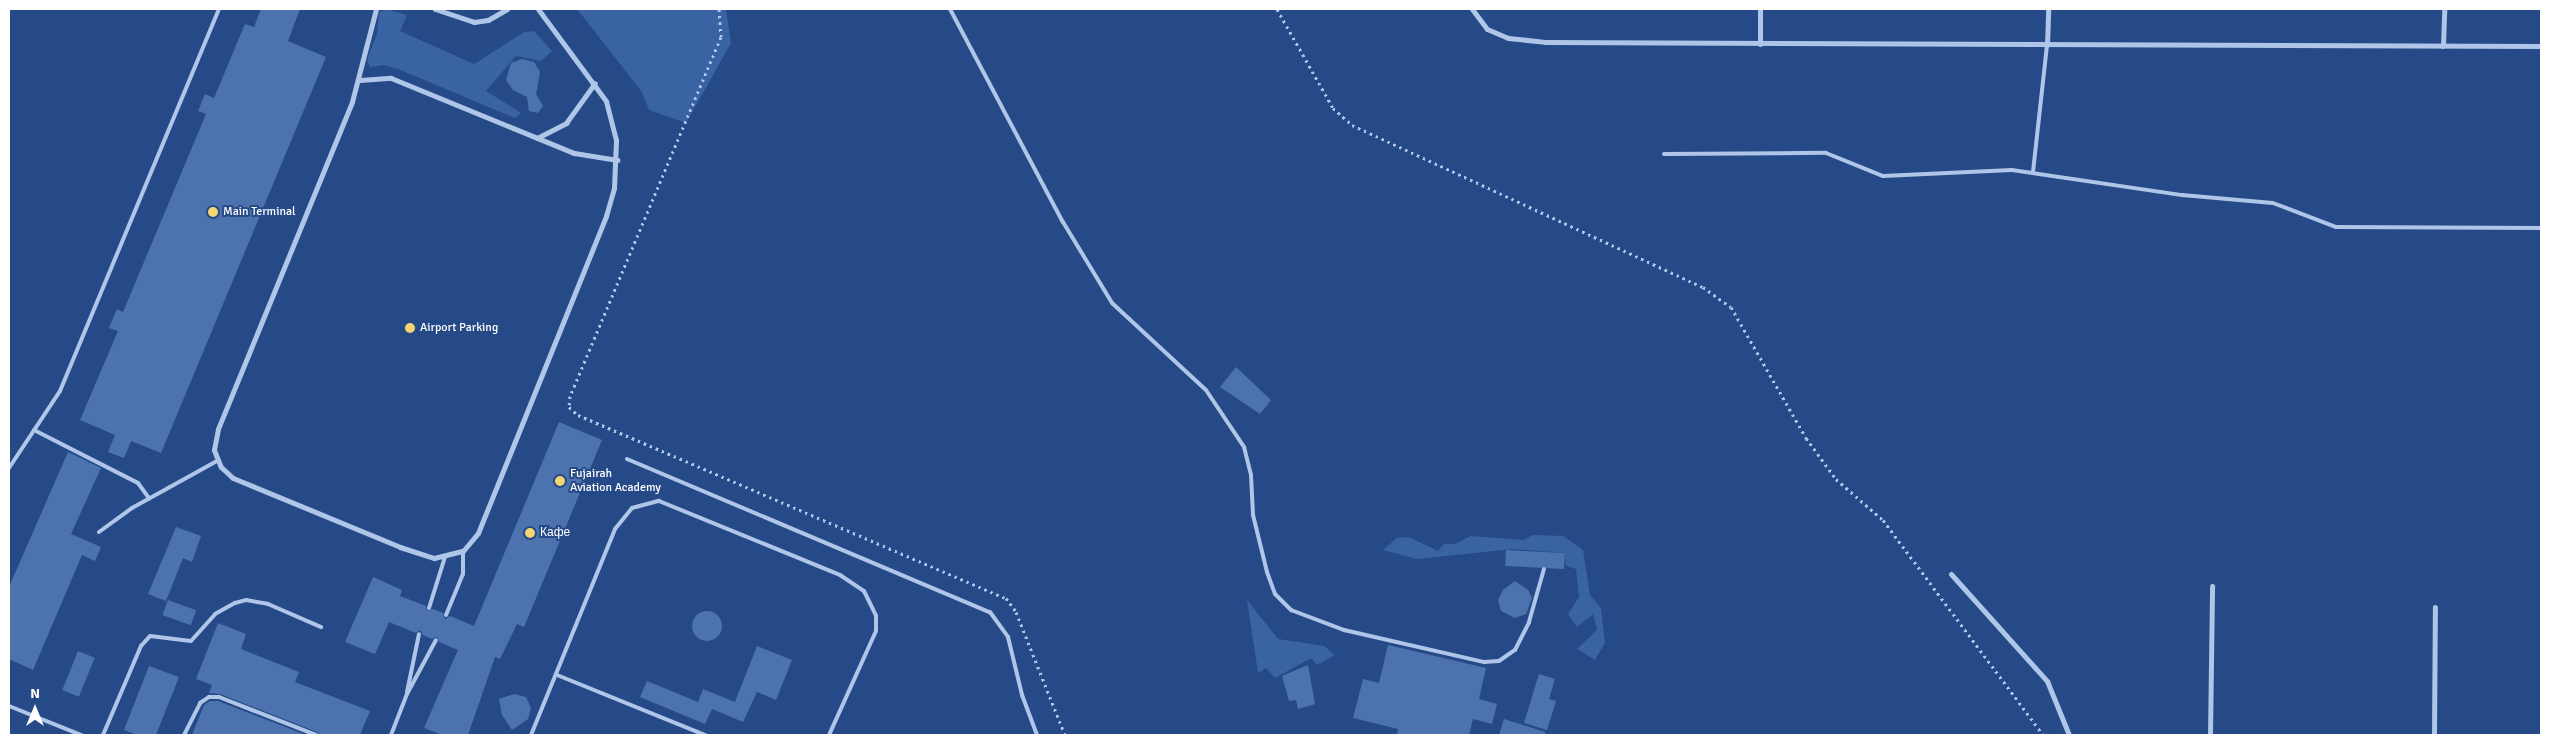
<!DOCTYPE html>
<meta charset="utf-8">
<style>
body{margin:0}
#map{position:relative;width:2550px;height:744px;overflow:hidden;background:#254a87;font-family:Signika,sans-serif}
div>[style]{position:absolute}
.green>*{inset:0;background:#3963a3}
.building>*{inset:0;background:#4d73af;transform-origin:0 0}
.round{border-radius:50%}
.path>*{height:3px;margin-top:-1.5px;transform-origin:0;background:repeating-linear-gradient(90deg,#b0c6e9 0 2.5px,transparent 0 6.5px)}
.lane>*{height:4px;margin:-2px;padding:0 2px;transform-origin:2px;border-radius:2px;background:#b0c6e9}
.street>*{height:5px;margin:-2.5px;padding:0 2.5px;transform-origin:2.5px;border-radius:2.5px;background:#b0c6e9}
.dots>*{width:14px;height:14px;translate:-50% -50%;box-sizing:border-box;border:2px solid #254a87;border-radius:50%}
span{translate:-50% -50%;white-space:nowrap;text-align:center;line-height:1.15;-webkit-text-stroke:4px #254a87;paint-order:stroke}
.poi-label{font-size:12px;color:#fff}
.left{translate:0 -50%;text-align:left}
.frame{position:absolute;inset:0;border:10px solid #fff;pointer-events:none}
.north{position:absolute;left:10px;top:684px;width:50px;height:50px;-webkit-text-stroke:4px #254a87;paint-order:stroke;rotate:0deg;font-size:14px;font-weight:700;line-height:20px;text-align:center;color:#fff}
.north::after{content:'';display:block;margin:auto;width:18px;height:22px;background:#fff;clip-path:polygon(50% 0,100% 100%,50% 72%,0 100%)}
</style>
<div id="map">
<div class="green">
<div style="clip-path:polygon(385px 9px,407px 15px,400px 31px,474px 64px,524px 32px,534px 31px,552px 51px,541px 61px,516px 56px,486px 91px,521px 113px,515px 118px,398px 69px,384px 65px,370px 67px,367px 59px,377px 34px,379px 13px)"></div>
<div style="clip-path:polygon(577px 9px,726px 9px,731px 43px,686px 123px,649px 110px,642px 92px)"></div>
<div style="clip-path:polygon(1533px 535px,1563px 536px,1583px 550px,1590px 595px,1601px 608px,1605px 643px,1595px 660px,1577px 649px,1597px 630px,1593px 614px,1577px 627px,1568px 614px,1579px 597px,1576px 569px,1566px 566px,1565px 553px,1513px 549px,1417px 559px,1383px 550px,1397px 538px,1409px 537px,1438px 551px,1444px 544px,1455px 544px,1471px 536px,1523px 540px)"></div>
<div style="clip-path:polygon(1247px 600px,1278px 639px,1324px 646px,1335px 655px,1317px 665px,1311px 658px,1275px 678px,1266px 668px,1258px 673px)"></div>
</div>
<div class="building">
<div style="clip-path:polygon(261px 9px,300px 9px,288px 41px,326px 57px,161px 453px,131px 441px,124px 458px,108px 452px,115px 435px,80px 420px,118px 331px,109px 328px,117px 309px,123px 312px,206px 114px,198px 111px,205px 94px,214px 98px,245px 24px,254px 27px)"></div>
<div style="clip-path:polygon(522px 59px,534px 62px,540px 72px,536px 94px,543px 106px,538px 113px,529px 111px,527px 97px,513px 90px,506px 80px,511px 63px)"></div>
<div style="clip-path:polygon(1236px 367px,1271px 400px,1260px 414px,1220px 387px)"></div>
<div style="clip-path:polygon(559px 422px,602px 440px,524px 627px,517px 624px,500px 659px,495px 657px,468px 735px,442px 735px,424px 728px,458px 650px,439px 642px,437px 637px,432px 639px,423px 635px,420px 630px,416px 633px,389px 622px,375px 654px,345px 642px,373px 577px,402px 590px,400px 596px,426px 606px,427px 611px,433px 609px,443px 613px,445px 619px,450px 616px,474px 626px)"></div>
<div style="clip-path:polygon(68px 452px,101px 468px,71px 534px,101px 547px,95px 561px,82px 555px,33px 670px,9px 659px,9px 587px)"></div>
<div style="clip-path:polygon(176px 527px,201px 536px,192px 562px,183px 558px,166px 601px,148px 594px)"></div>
<div style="left:1506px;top:550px;width:59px;height:16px;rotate:3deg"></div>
<div style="clip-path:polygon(1515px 581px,1528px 590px,1532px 598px,1526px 614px,1515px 618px,1501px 611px,1498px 600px,1503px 590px)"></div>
<div style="left:168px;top:600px;width:30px;height:16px;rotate:20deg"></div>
<div class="round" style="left:692px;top:611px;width:30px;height:30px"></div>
<div style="clip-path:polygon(218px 623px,246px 634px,241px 649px,299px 672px,295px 682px,370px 711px,360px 735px,320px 735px,317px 732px,220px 694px,209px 693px,212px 685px,196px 679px)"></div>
<div style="clip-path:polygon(1388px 645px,1486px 668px,1479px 699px,1497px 704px,1492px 724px,1473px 719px,1469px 735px,1397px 735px,1398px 729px,1353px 718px,1363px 679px,1379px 683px)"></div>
<div style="clip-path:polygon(757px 646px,792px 660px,776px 700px,757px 692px,743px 722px,712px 709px,705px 724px,640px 697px,647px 681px,698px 702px,703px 689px,735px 702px)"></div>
<div style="left:78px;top:651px;width:18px;height:42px;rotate:22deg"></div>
<div style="clip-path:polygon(1308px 665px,1315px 704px,1298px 709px,1296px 700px,1289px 701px,1282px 676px)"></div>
<div style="clip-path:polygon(149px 666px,179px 677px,156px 735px,137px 735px,124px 730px)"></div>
<div style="clip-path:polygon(1539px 674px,1555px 679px,1549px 699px,1556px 701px,1547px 730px,1524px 723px)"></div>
<div style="clip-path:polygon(514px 694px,526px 697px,531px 708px,528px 719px,512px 730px,502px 715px,499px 699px)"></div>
<div style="clip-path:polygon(210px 701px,218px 701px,306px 735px,192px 735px,204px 705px)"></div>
<div style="clip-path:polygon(1504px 719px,1545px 732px,1545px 735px,1499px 735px)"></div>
</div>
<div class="path">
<div style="left:719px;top:9px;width:28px;rotate:86deg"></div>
<div style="left:721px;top:37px;width:389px;rotate:112.8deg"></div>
<div style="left:570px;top:396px;width:11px;rotate:95deg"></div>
<div style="left:569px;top:407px;width:12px;rotate:42deg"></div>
<div style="left:578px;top:415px;width:465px;rotate:23.2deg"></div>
<div style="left:1006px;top:598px;width:17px;rotate:54deg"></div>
<div style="left:1016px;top:612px;width:132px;rotate:68.3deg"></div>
<div style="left:1277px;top:9px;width:114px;rotate:60.5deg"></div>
<div style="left:1333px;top:108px;width:25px;rotate:42deg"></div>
<div style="left:1352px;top:125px;width:387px;rotate:24.8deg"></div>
<div style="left:1703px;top:287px;width:34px;rotate:36deg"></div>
<div style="left:1731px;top:307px;width:151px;rotate:60.2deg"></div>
<div style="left:1806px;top:438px;width:51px;rotate:53.8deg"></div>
<div style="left:1836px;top:479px;width:62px;rotate:41.1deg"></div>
<div style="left:1883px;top:520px;width:268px;rotate:53.3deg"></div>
</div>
<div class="lane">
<div style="left:950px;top:9px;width:241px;rotate:62.1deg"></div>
<div style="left:1063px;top:222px;width:95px;rotate:58.8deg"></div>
<div style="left:1112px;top:303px;width:128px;rotate:42.8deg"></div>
<div style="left:1206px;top:390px;width:69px;rotate:56.3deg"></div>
<div style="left:1244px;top:447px;width:29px;rotate:76deg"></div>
<div style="left:1251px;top:475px;width:40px;rotate:87.1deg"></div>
<div style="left:1253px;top:515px;width:59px;rotate:76.2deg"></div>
<div style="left:1267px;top:572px;width:23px;rotate:70deg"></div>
<div style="left:1275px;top:594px;width:23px;rotate:45deg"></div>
<div style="left:1291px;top:610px;width:57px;rotate:20.7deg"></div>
<div style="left:1344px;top:630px;width:144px;rotate:12.9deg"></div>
<div style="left:1484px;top:662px;width:15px;rotate:-4deg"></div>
<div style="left:1499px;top:661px;width:19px;rotate:-35deg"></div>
<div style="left:1515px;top:650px;width:31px;rotate:-63deg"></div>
<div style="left:1529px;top:622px;width:55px;rotate:-74.2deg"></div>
<div style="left:1664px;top:154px;width:162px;rotate:-0.4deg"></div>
<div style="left:1826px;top:153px;width:61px;rotate:22deg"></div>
<div style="left:1883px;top:176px;width:129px;rotate:-2.7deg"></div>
<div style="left:2012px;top:170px;width:172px;rotate:8.4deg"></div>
<div style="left:2182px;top:195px;width:91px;rotate:5deg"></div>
<div style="left:2273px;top:203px;width:67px;rotate:20.9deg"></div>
<div style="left:2336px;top:227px;width:205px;rotate:0.3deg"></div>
<div style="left:2033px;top:172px;width:128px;rotate:-83.7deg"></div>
<div style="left:34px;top:430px;width:117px;rotate:27deg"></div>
<div style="left:138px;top:483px;width:19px;rotate:54deg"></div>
<div style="left:627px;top:459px;width:394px;rotate:22.9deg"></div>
<div style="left:990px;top:612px;width:31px;rotate:54deg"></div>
<div style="left:1008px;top:637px;width:60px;rotate:76.4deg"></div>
<div style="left:1022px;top:695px;width:43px;rotate:69.4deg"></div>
<div style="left:9px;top:468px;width:92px;rotate:-56.5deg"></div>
<div style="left:60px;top:391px;width:414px;rotate:-67.4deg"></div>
<div style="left:99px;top:532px;width:41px;rotate:-36deg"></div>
<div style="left:132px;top:508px;width:97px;rotate:-28.9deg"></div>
<div style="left:429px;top:608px;width:53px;rotate:-72.6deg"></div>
<div style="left:446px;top:615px;width:44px;rotate:-67.5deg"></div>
<div style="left:463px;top:574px;width:23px;rotate:-90deg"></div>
<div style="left:557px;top:675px;width:160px;rotate:22.1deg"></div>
<div style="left:407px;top:692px;width:59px;rotate:-78.3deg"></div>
<div style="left:9px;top:706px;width:78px;rotate:21.9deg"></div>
<div style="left:103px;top:735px;width:97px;rotate:-66.9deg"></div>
<div style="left:141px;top:646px;width:13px;rotate:-48deg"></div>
<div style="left:150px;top:636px;width:41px;rotate:7deg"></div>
<div style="left:191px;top:641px;width:36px;rotate:-48deg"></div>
<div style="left:215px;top:614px;width:23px;rotate:-29deg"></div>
<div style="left:235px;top:603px;width:11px;rotate:-15deg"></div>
<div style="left:246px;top:600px;width:22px;rotate:10deg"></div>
<div style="left:268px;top:604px;width:58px;rotate:23.5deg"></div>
<div style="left:184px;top:735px;width:36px;rotate:-63deg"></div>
<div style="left:200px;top:703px;width:11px;rotate:-34deg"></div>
<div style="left:209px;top:697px;width:10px"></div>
<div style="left:219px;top:697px;width:104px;rotate:21.4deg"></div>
<div style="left:391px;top:735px;width:44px;rotate:-68.7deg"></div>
<div style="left:407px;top:694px;width:61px;rotate:-61.8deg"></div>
<div style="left:531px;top:735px;width:222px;rotate:-67.8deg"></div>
<div style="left:615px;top:529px;width:27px;rotate:-51deg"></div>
<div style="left:632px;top:508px;width:28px;rotate:-15deg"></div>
<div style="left:659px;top:501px;width:196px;rotate:22.2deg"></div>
<div style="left:840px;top:575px;width:29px;rotate:34deg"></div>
<div style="left:864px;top:591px;width:28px;rotate:64deg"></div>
<div style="left:876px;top:616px;width:15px;rotate:90deg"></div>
<div style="left:876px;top:631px;width:114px;rotate:114.3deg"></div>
</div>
<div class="street">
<div style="left:376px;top:9px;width:96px;rotate:104.5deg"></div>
<div style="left:352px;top:102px;width:353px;rotate:112.3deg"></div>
<div style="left:218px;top:429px;width:21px;rotate:101deg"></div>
<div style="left:214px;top:450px;width:18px;rotate:68deg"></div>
<div style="left:221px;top:467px;width:16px;rotate:43deg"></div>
<div style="left:233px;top:478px;width:181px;rotate:22.4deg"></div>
<div style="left:400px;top:547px;width:36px;rotate:18deg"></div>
<div style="left:434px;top:558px;width:30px;rotate:-14deg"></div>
<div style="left:463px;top:551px;width:23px;rotate:-50deg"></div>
<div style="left:478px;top:533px;width:342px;rotate:-68deg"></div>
<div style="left:606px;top:216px;width:29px;rotate:-74deg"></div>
<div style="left:614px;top:188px;width:48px;rotate:-87.6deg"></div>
<div style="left:616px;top:140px;width:40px;rotate:-104.4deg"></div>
<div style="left:606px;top:101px;width:114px;rotate:-126.5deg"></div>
<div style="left:435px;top:9px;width:41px;rotate:18.4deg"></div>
<div style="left:474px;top:22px;width:14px;rotate:-8deg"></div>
<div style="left:488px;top:20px;width:22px;rotate:-30deg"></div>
<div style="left:1472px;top:9px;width:25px;rotate:53deg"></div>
<div style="left:1487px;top:29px;width:23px;rotate:23deg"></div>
<div style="left:1508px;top:38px;width:37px;rotate:6deg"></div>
<div style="left:1545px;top:42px;width:996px;rotate:0.23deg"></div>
<div style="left:1760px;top:44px;width:35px;rotate:-90deg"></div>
<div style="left:2047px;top:45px;width:36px;rotate:-88deg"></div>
<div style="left:2443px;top:46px;width:37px;rotate:-88deg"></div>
<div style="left:360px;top:80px;width:31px;rotate:-4deg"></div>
<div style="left:391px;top:78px;width:198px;rotate:22.3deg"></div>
<div style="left:574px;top:153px;width:44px;rotate:9.2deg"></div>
<div style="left:537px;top:138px;width:33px;rotate:-27deg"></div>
<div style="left:566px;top:123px;width:49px;rotate:-54.1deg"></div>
<div style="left:1951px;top:574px;width:144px;rotate:48.1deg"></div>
<div style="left:2047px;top:681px;width:58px;rotate:67.8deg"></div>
<div style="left:2210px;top:735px;width:149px;rotate:-89.2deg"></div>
<div style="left:2434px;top:735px;width:128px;rotate:-89.6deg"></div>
</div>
<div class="dots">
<div style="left:213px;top:212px;background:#f3d574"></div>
<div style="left:410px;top:328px;background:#f3d574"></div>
<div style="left:560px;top:481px;background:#f3d574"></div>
<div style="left:530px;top:533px;background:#f3d574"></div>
</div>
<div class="poi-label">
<span class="left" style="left:223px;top:212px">Main Terminal</span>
<span class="left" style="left:420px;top:328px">Airport Parking</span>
<span class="left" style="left:570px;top:481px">Fujairah<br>Aviation Academy</span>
<span class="left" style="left:540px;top:533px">Кафе</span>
</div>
<div class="frame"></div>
<div class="north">N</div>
</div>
